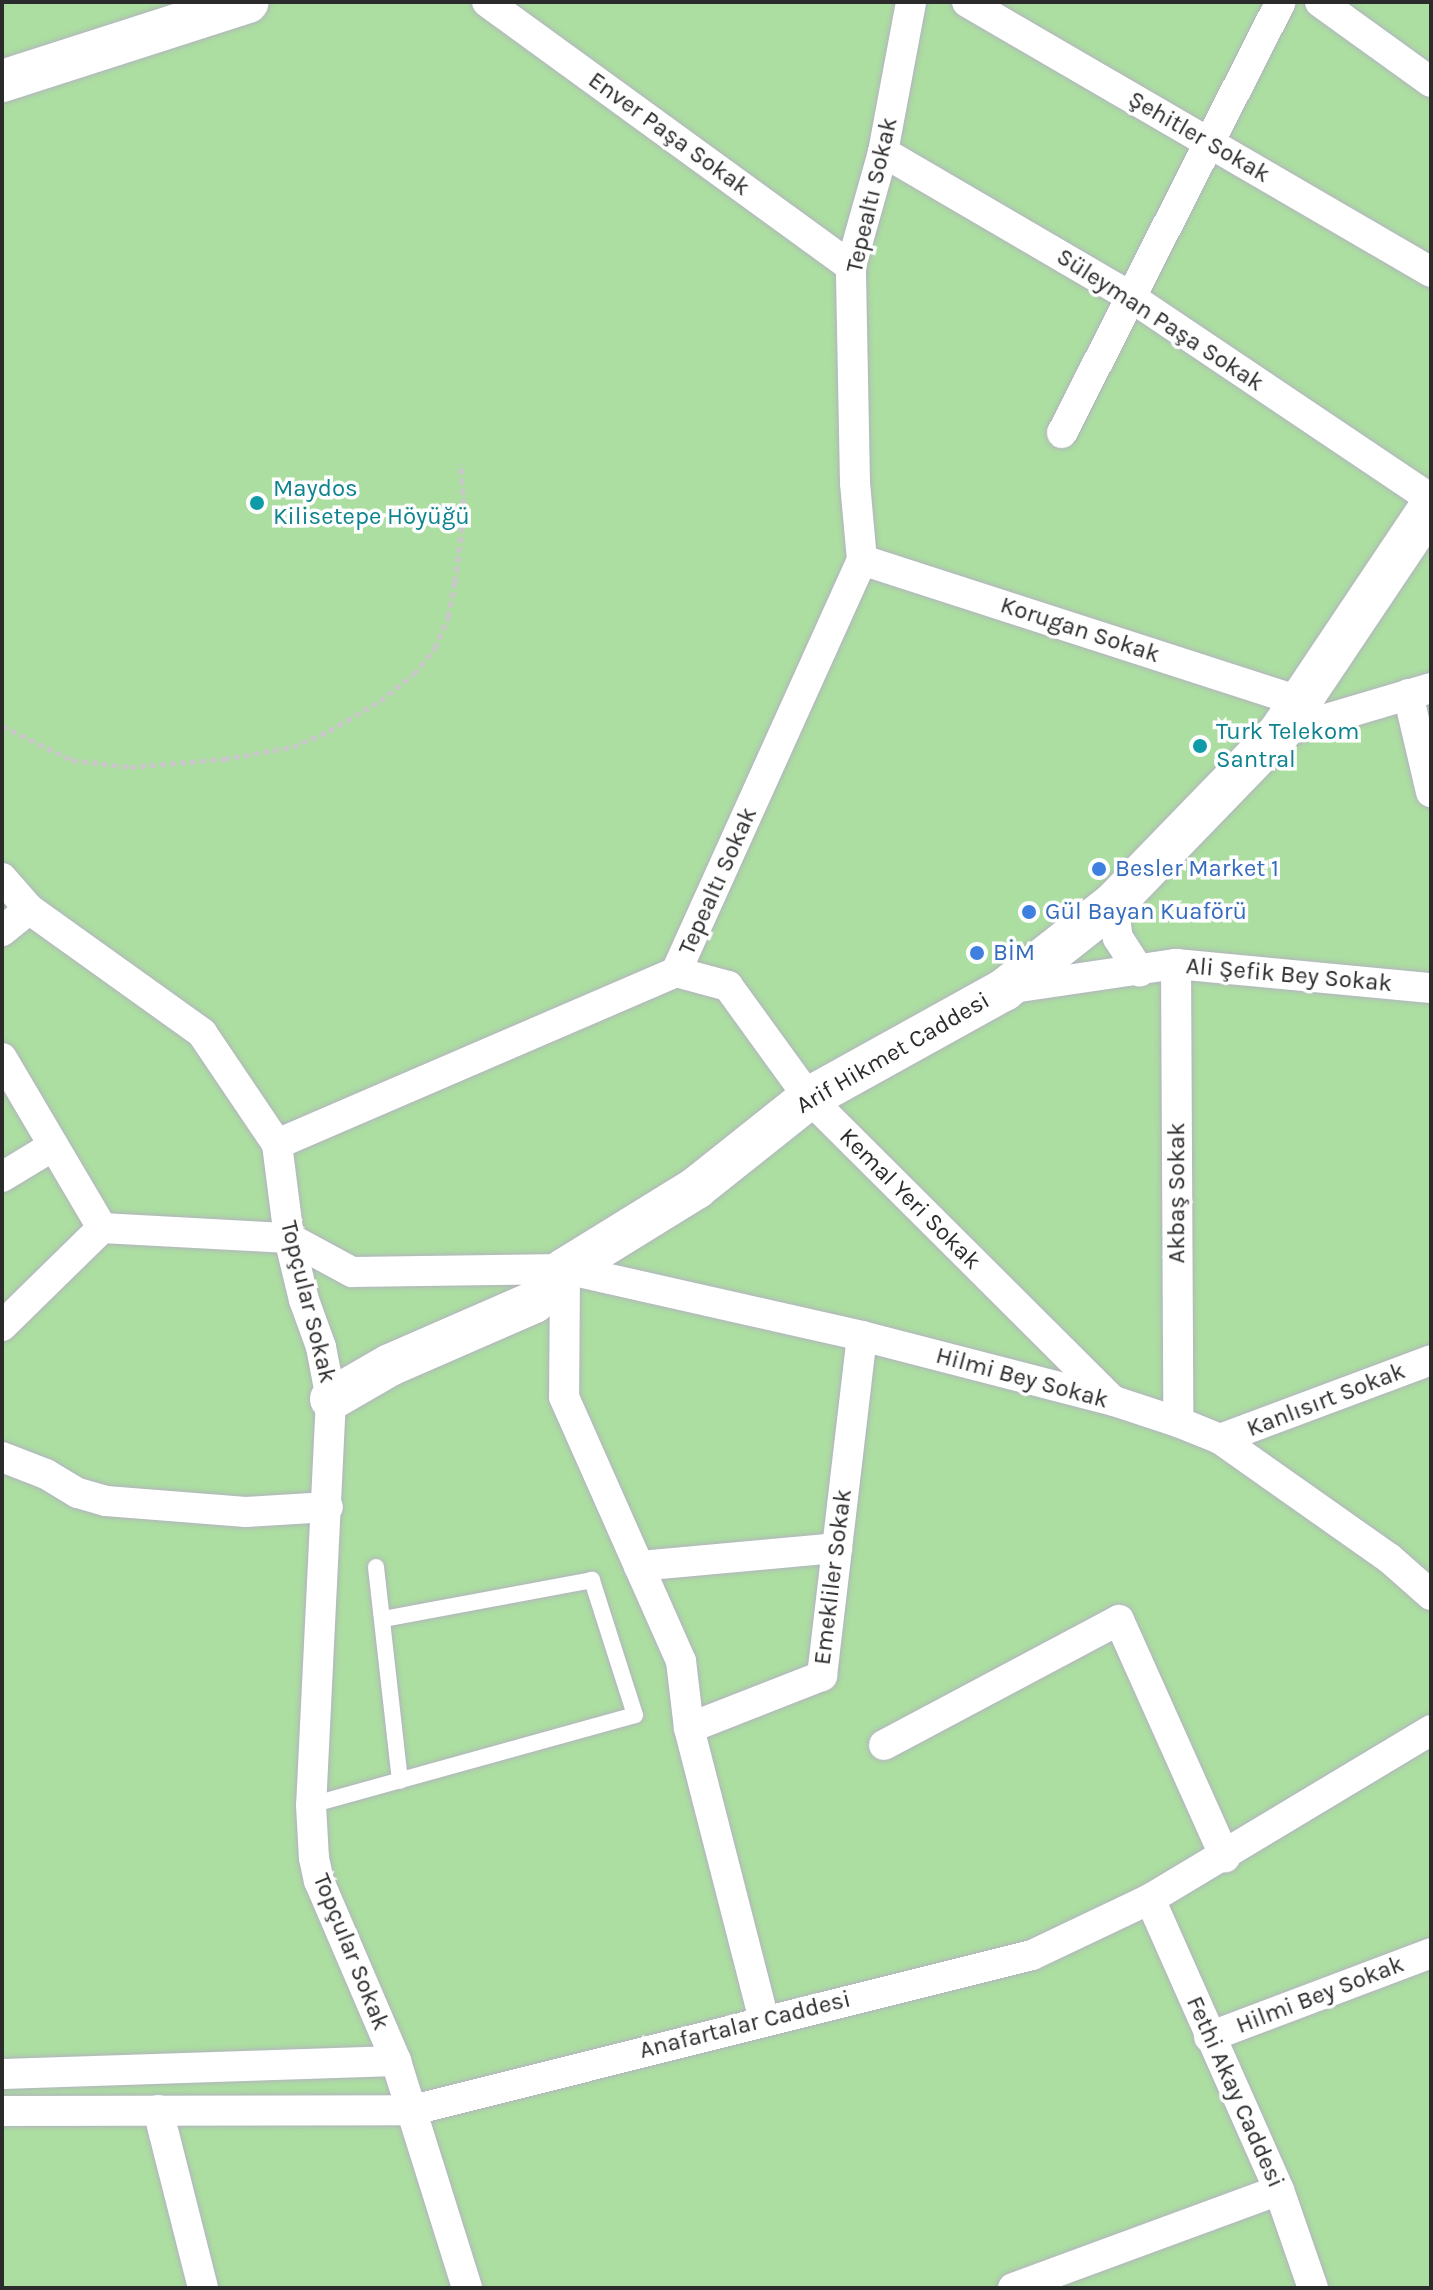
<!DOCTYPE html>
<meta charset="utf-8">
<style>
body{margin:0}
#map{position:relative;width:1433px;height:2290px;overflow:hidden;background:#ece8df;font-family:Karla,sans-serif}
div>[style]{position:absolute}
.green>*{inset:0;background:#acdda1;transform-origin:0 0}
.path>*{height:5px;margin-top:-2.5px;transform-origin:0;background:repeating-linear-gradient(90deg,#c8c8c8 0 6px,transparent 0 10px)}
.roads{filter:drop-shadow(0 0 2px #b2b3be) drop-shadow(0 0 2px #b2b3be)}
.lane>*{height:16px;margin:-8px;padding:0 8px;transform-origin:8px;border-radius:8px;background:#fff}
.street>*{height:30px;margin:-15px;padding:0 15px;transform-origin:15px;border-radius:15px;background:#fff}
.secondary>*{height:42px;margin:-21px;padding:0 21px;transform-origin:21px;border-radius:21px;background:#fff}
.dots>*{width:22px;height:22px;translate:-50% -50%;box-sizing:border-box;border:4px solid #fff;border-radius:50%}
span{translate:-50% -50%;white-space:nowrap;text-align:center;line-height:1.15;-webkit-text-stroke:7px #fff;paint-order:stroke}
.street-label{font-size:24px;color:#2b2b2b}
.culture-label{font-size:24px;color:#0d838f}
.left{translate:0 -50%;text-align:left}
.shop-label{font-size:24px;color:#366cbe}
.frame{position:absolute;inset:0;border:4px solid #2b2b2b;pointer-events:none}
</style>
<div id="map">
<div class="green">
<div style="left:2px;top:2px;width:1429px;height:2286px"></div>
</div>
<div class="path">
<div style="left:2px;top:726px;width:78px;rotate:25.9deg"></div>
<div style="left:72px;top:760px;width:58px;rotate:6.9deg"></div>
<div style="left:130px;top:767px;width:94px;rotate:-4.9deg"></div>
<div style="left:224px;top:759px;width:70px;rotate:-9.9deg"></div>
<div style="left:293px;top:747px;width:39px;rotate:-24deg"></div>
<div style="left:329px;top:731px;width:59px;rotate:-30.5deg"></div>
<div style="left:380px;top:701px;width:43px;rotate:-38.5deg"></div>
<div style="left:414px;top:674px;width:33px;rotate:-51deg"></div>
<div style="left:435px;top:648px;width:34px;rotate:-67deg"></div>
<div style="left:448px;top:617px;width:36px;rotate:-79deg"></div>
<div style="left:455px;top:582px;width:69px;rotate:-82.5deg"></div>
<div style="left:464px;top:514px;width:51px;rotate:-93.4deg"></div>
</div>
<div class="roads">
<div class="lane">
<div style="left:376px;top:1567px;width:215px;rotate:83.6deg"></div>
<div style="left:311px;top:1805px;width:336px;rotate:-15.5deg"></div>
<div style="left:635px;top:1715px;width:142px;rotate:-107.7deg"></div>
<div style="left:592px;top:1580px;width:213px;rotate:169.4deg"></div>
</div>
<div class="street">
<div style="left:487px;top:2px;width:450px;rotate:36deg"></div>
<div style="left:967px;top:2px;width:537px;rotate:30.19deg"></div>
<div style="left:1320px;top:2px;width:137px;rotate:35.8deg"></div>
<div style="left:883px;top:152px;width:285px;rotate:30.3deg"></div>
<div style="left:1129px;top:296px;width:364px;rotate:33.9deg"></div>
<div style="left:1062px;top:433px;width:483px;rotate:-63.1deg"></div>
<div style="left:862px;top:560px;width:458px;rotate:17.9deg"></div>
<div style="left:1408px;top:694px;width:101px;rotate:76.8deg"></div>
<div style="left:1279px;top:733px;width:159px;rotate:-16.5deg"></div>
<div style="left:2px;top:878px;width:41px;rotate:48.9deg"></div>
<div style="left:1113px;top:904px;width:34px;rotate:82deg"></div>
<div style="left:1118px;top:938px;width:40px;rotate:57.1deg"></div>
<div style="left:2px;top:931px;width:35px;rotate:-39deg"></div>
<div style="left:29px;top:909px;width:213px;rotate:35.6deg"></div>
<div style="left:202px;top:1033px;width:134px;rotate:56deg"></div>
<div style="left:277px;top:1144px;width:434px;rotate:-23.3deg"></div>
<div style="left:676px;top:972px;width:452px;rotate:-65.7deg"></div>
<div style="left:862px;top:560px;width:77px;rotate:-95.2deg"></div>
<div style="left:855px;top:483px;width:217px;rotate:-91.1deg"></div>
<div style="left:851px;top:266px;width:118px;rotate:-74.3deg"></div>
<div style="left:883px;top:152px;width:153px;rotate:-79.4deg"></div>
<div style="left:1176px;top:964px;width:458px;rotate:89.7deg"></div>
<div style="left:676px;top:972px;width:54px;rotate:15.1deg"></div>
<div style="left:728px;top:986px;width:138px;rotate:54.1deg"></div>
<div style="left:809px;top:1098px;width:426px;rotate:44.9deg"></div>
<div style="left:1006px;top:989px;width:172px;rotate:-8.4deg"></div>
<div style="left:1176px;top:964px;width:256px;rotate:5.4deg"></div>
<div style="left:2px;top:1058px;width:197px;rotate:59.5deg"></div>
<div style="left:277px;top:1144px;width:95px;rotate:82.7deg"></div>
<div style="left:289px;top:1238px;width:64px;rotate:76.4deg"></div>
<div style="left:304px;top:1300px;width:50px;rotate:70.1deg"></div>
<div style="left:321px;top:1347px;width:53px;rotate:79.1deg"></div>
<div style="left:331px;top:1399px;width:406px;rotate:92.8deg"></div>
<div style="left:311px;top:1805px;width:53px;rotate:86.8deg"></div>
<div style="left:314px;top:1858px;width:24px;rotate:78deg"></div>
<div style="left:319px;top:1881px;width:196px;rotate:66.8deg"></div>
<div style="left:396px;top:2061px;width:238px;rotate:72.6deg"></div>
<div style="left:2px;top:1177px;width:60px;rotate:-31.3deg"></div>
<div style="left:565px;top:1269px;width:128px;rotate:90.4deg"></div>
<div style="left:564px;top:1397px;width:289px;rotate:66.1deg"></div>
<div style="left:681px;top:1661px;width:67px;rotate:83.2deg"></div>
<div style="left:689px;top:1728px;width:301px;rotate:75.6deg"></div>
<div style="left:2px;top:1326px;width:140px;rotate:-44.4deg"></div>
<div style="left:102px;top:1228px;width:187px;rotate:3.1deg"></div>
<div style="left:289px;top:1238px;width:72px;rotate:28.4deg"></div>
<div style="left:352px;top:1272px;width:213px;rotate:-0.8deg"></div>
<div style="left:565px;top:1269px;width:304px;rotate:12.7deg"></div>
<div style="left:862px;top:1336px;width:260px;rotate:14.5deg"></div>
<div style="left:1114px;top:1401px;width:67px;rotate:18.2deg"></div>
<div style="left:1178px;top:1422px;width:45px;rotate:22deg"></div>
<div style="left:1220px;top:1439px;width:207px;rotate:35.2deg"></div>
<div style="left:1389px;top:1558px;width:56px;rotate:41.4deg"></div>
<div style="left:1220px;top:1439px;width:225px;rotate:-20.5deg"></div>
<div style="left:2px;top:1457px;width:47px;rotate:21.1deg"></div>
<div style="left:46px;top:1474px;width:37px;rotate:31deg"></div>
<div style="left:78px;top:1493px;width:29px;rotate:16deg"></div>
<div style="left:106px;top:1501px;width:140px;rotate:4.5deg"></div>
<div style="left:246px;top:1512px;width:82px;rotate:-3.5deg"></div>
<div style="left:639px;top:1566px;width:199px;rotate:-5.2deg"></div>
<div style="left:689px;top:1728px;width:143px;rotate:-21.4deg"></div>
<div style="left:822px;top:1676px;width:342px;rotate:-83.3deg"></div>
<div style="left:884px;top:1745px;width:266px;rotate:-28deg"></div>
<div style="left:1119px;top:1620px;width:260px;rotate:65.9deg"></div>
<div style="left:1150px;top:1899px;width:318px;rotate:66.1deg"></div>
<div style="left:1279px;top:2190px;width:104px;rotate:70.9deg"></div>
<div style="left:1209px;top:2037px;width:237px;rotate:-20.7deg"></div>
<div style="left:2px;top:2074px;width:394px;rotate:-1.9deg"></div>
<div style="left:158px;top:2110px;width:184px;rotate:75.8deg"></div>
<div style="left:2px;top:2111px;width:411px;rotate:-0.1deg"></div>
<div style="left:413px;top:2110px;width:638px;rotate:-14.06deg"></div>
<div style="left:1032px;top:1955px;width:131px;rotate:-25.4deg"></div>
<div style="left:1150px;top:1899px;width:328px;rotate:-31deg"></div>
<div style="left:1013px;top:2288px;width:283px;rotate:-20.2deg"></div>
</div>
<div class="secondary">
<div style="left:2px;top:81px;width:258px;rotate:-17.8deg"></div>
<div style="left:331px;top:1399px;width:68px;rotate:-30deg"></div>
<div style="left:390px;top:1365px;width:157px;rotate:-23.6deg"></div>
<div style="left:534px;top:1302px;width:45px;rotate:-46.8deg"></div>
<div style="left:565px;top:1269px;width:154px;rotate:-31.7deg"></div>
<div style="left:696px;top:1188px;width:144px;rotate:-38.5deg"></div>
<div style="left:809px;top:1098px;width:223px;rotate:-29deg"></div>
<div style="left:1004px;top:990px;width:139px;rotate:-38.3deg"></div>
<div style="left:1113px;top:904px;width:238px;rotate:-45.9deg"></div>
<div style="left:1279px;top:733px;width:273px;rotate:-56.2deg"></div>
</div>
</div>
<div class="dots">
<div style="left:257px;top:503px;background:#0f9aa8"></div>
<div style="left:1200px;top:746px;background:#0f9aa8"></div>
<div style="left:1099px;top:869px;background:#3f7fe0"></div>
<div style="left:1029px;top:912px;background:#3f7fe0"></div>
<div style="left:977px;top:953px;background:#3f7fe0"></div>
</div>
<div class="street-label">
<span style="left:669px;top:134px;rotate:36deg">Enver Paşa Sokak</span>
<span style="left:1199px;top:137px;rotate:30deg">Şehitler Sokak</span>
<span style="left:872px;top:195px;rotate:-77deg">Tepealtı Sokak</span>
<span style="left:1160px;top:320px;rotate:33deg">Süleyman Paşa Sokak</span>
<span style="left:1080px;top:630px;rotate:18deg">Korugan Sokak</span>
<span style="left:718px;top:881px;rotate:-66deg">Tepealtı Sokak</span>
<span style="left:1289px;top:975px;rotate:5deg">Ali Şefik Bey Sokak</span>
<span style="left:893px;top:1053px;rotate:-30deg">Arif Hikmet Caddesi</span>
<span style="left:1177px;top:1193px;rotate:-90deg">Akbaş Sokak</span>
<span style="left:910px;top:1199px;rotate:45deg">Kemal Yeri Sokak</span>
<span style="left:308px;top:1302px;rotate:76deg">Topçular Sokak</span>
<span style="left:1022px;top:1378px;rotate:15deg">Hilmi Bey Sokak</span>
<span style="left:1326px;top:1400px;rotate:-21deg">Kanlısırt Sokak</span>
<span style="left:833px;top:1577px;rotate:-83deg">Emekliler Sokak</span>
<span style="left:351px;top:1952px;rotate:68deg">Topçular Sokak</span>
<span style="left:1320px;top:1995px;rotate:-21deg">Hilmi Bey Sokak</span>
<span style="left:745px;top:2025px;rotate:-14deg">Anafartalar Caddesi</span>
<span style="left:1235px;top:2092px;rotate:66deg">Fethi Akay Caddesi</span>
</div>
<div class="culture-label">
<span class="left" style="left:273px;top:503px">Maydos<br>Kilisetepe Höyüğü</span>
<span class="left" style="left:1216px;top:746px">Turk Telekom<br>Santral</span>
</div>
<div class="shop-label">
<span class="left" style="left:1115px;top:869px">Besler Market 1</span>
<span class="left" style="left:1045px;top:912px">Gül Bayan Kuaförü</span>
<span class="left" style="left:993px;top:953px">BİM</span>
</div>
<div class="frame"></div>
</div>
